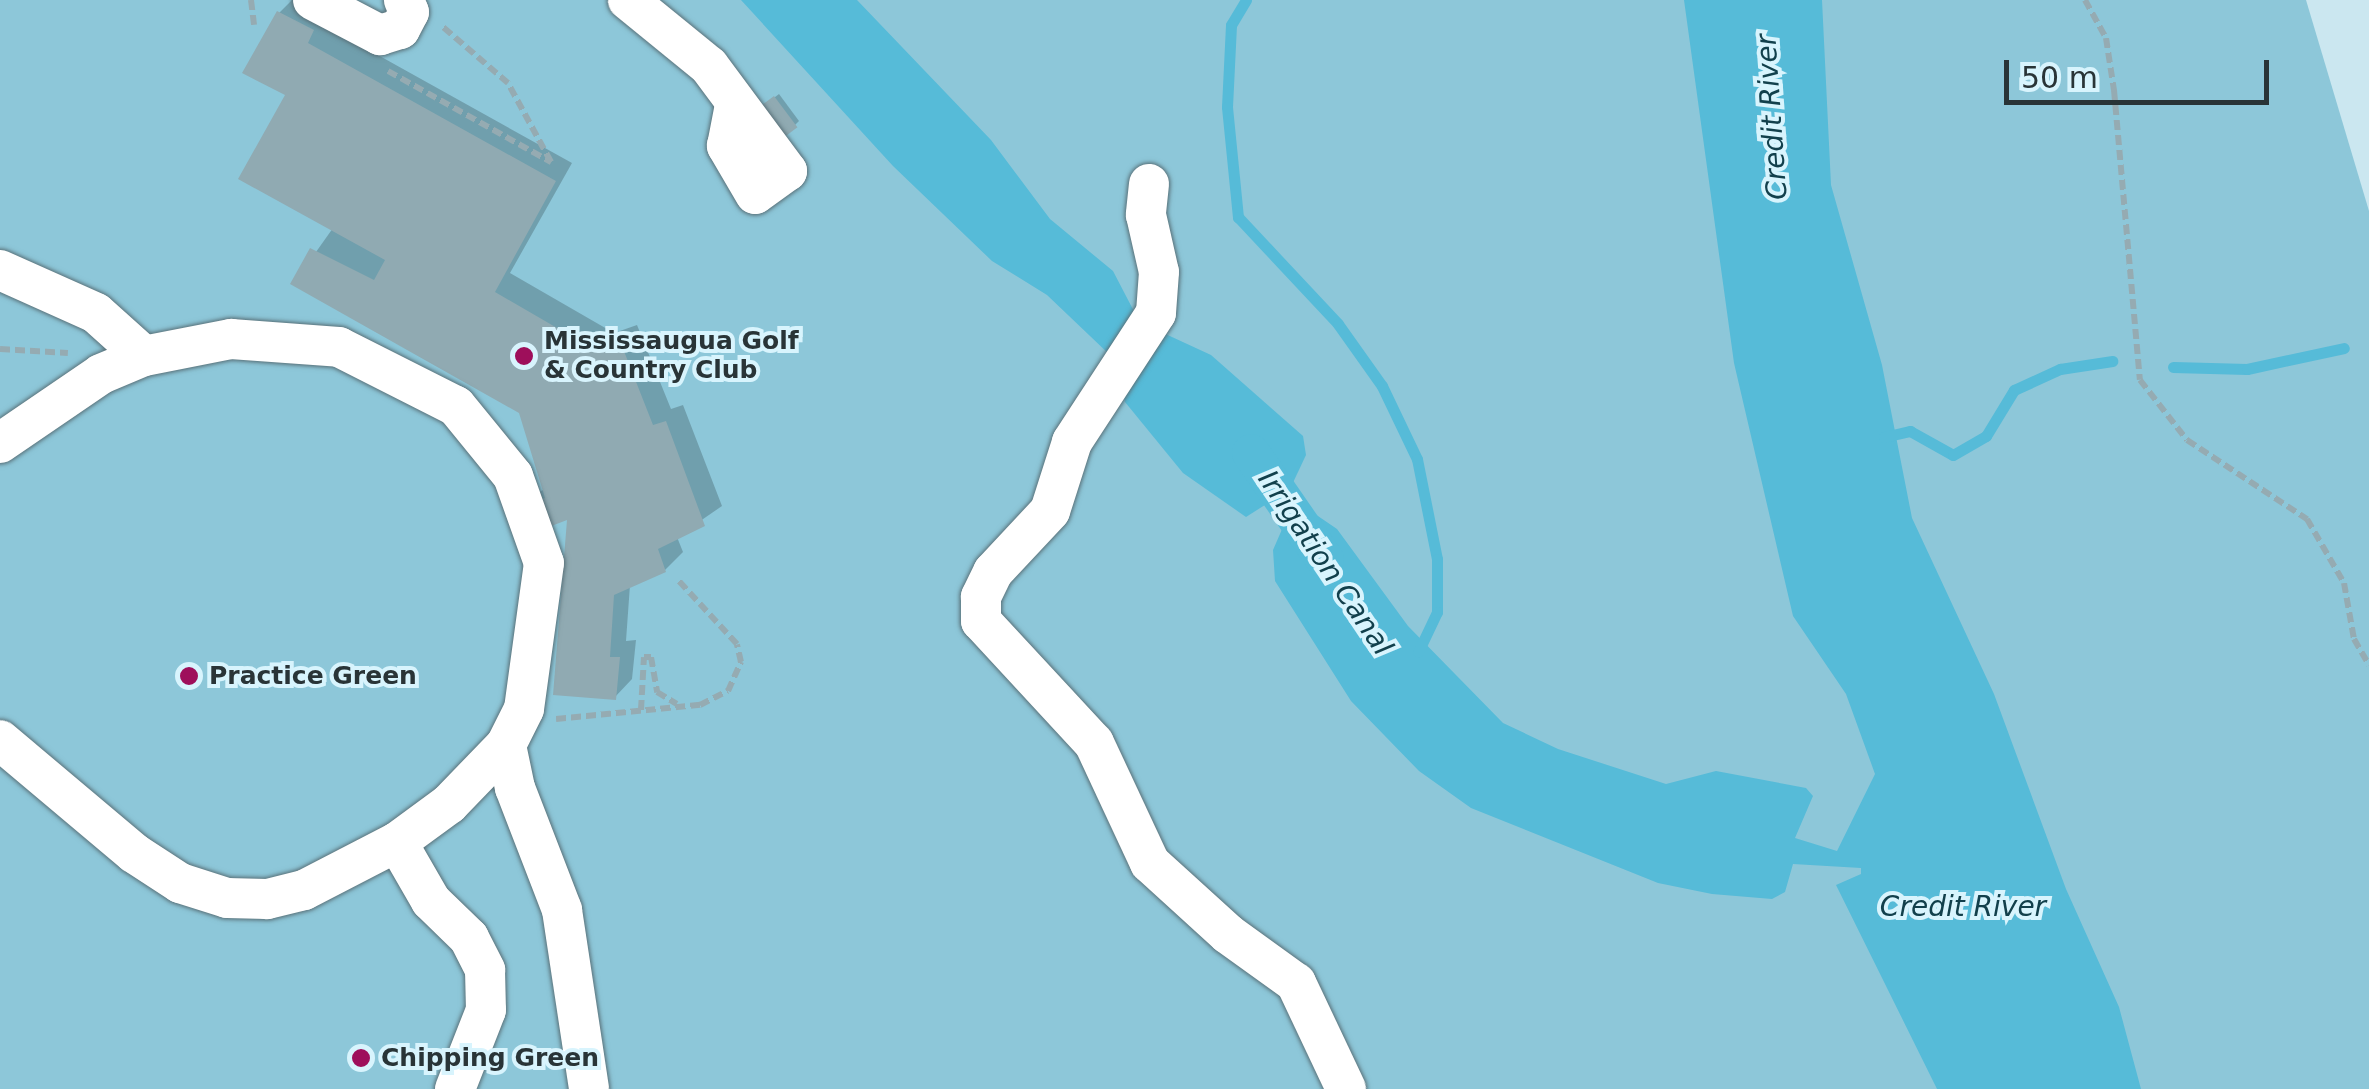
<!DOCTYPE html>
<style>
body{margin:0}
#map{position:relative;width:2369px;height:1089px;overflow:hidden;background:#cbe7f0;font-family:"DejaVu Sans",sans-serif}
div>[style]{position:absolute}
.green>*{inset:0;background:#8dc7d9}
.water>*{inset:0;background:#56bbd8}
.shadow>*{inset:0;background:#0003}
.stream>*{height:11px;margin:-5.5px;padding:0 5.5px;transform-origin:5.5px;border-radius:5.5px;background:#56bbd8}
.canal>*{height:38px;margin:-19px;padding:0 19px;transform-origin:19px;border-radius:19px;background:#56bbd8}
.building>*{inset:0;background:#90aab2;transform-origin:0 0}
.path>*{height:6px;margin-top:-3px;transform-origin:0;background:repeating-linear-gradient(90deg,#95abb2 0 10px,transparent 0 15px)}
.roads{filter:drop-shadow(0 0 2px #597179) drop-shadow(0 0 2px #597179)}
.minor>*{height:40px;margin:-20px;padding:0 20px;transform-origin:20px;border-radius:20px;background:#fff}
.dots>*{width:28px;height:28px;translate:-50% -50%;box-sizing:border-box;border:5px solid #d8f4fd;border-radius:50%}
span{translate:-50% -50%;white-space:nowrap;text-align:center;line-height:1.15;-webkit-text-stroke:8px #d8f4fd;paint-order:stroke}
.poi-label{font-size:25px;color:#293437;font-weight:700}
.left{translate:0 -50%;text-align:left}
.water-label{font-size:28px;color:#12404c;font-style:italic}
.scale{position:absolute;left:2004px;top:60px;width:265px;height:45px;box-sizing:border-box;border:5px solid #293437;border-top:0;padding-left:12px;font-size:30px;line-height:35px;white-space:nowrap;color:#293437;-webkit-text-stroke:8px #d8f4fd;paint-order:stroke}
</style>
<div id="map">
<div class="green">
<div style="clip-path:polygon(0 0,2306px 0,2369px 211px,2369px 1089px,0 1089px)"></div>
</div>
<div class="water">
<div style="clip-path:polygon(741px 0,857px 0,991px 140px,1050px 219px,1113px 271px,1139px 321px,1111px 356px,1047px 295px,992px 261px,893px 166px)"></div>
<div style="clip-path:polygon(1684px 0,1822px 0,1831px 185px,1882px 365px,1912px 518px,1994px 694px,2066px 889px,2119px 1007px,2141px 1089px,1937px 1089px,1836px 885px,1861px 874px,1861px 868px,1793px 864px,1785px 892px,1772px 899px,1712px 894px,1658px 883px,1471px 808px,1419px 771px,1351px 701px,1275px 581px,1273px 550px,1283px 527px,1315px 514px,1337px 529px,1408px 626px,1503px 723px,1558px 749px,1666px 784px,1716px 771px,1806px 788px,1813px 796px,1795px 838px,1837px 851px,1875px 774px,1846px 694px,1793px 616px,1734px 363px)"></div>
<div style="clip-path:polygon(1159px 331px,1211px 355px,1303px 436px,1306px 455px,1290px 489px,1246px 517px,1183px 473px,1125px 402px,1121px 388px)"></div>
</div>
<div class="shadow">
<div style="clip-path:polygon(292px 0,305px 0,324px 25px,572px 163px,510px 273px,614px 333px,637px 325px,671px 409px,683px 405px,722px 506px,677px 537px,683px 552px,665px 570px,630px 585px,626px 641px,636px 640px,632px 679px,615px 697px,570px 516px,530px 532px,539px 492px,545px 489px,521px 411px,294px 283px,333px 228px,289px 94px,279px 13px)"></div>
<div style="clip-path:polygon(779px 94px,799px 121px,795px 125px,762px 107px)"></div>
</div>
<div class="stream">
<div style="left:1246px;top:0;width:29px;rotate:121deg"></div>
<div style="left:1231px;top:25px;width:82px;rotate:92.8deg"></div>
<div style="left:1227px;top:107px;width:111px;rotate:84.3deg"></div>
<div style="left:1238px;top:217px;width:146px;rotate:46.9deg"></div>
<div style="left:1338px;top:324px;width:76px;rotate:54.6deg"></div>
<div style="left:1382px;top:386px;width:81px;rotate:64.4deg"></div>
<div style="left:1417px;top:459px;width:102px;rotate:78.7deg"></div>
<div style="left:1437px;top:559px;width:53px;rotate:90deg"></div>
<div style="left:1437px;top:612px;width:44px;rotate:115.4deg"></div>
<div style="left:2173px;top:367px;width:74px;rotate:1.5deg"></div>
<div style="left:2247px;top:369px;width:99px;rotate:-12.2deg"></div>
<div style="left:1884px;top:437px;width:27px;rotate:-13deg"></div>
<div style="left:1910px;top:431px;width:49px;rotate:29.2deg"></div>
<div style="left:1953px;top:455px;width:38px;rotate:-30deg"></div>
<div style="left:1986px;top:436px;width:54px;rotate:-58.7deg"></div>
<div style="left:2014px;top:390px;width:51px;rotate:-24.5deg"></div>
<div style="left:2060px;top:369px;width:53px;rotate:-8.7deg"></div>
</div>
<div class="canal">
<div style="left:1251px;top:453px;width:130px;rotate:55.3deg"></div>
</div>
<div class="building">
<div style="clip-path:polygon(277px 11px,314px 30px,308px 43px,556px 181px,495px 292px,595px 350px,620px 341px,653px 425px,666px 421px,705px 526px,658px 549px,666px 572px,614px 595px,610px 657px,620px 657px,616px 700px,553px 695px,567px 520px,528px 535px,518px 509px,545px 498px,519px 413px,290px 284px,310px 248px,374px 280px,385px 260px,238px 179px,285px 95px,242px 73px)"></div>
<div style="left:774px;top:96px;width:39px;height:24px;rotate:53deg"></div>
</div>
<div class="path">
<div style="left:251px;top:0;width:25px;rotate:83deg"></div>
<div style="left:2085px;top:0;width:43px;rotate:61.1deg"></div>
<div style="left:2106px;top:38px;width:53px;rotate:81.3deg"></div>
<div style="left:2114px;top:90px;width:291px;rotate:84.9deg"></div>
<div style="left:2140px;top:380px;width:76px;rotate:51.9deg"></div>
<div style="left:2187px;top:440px;width:144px;rotate:33.4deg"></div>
<div style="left:2307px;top:519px;width:74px;rotate:60deg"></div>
<div style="left:2344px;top:583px;width:57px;rotate:79.9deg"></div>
<div style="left:2354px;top:639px;width:30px;rotate:60deg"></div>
<div style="left:388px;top:71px;width:187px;rotate:29.2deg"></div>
<div style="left:551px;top:162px;width:90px;rotate:-118.6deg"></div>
<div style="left:508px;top:83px;width:87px;rotate:-139.2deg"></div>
<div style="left:0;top:349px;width:68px;rotate:3.4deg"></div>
<div style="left:641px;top:710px;width:53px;rotate:-86.8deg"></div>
<div style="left:644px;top:657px;width:7px"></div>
<div style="left:651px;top:657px;width:36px;rotate:80deg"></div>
<div style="left:657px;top:692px;width:23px;rotate:31deg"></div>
<div style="left:556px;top:719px;width:145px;rotate:-5.6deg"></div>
<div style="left:700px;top:705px;width:31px;rotate:-27deg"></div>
<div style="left:728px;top:691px;width:32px;rotate:-66deg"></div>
<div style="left:741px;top:662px;width:18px;rotate:-103deg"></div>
<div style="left:737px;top:644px;width:88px;rotate:-132.7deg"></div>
</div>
<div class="roads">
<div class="minor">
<div style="left:313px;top:0;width:76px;rotate:27.6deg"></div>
<div style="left:380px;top:35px;width:21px;rotate:-17deg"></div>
<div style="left:400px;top:29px;width:19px;rotate:-62deg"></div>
<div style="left:409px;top:12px;width:13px;rotate:-113deg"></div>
<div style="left:628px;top:0;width:104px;rotate:39.2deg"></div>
<div style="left:709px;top:66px;width:131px;rotate:53.4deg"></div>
<div style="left:787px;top:171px;width:39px;rotate:144deg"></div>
<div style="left:755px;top:194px;width:56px;rotate:-120.3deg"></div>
<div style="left:727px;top:146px;width:37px;rotate:-79deg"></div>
<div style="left:1149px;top:184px;width:31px;rotate:96deg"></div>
<div style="left:1146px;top:215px;width:58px;rotate:77.2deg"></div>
<div style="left:1159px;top:272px;width:41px;rotate:94.2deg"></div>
<div style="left:1156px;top:313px;width:154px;rotate:123.1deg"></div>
<div style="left:1072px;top:442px;width:72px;rotate:107.7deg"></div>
<div style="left:1050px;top:511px;width:83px;rotate:133.1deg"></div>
<div style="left:993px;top:572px;width:28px;rotate:116deg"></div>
<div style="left:981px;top:597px;width:24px;rotate:90deg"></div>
<div style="left:981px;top:621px;width:166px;rotate:47.2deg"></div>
<div style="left:1094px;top:743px;width:132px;rotate:65deg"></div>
<div style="left:1150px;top:863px;width:105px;rotate:42.3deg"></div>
<div style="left:1228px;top:934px;width:84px;rotate:35.8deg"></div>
<div style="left:1296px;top:983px;width:117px;rotate:64.7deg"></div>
<div style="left:0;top:270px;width:105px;rotate:24.1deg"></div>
<div style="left:96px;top:313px;width:64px;rotate:41.9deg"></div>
<div style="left:0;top:443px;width:122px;rotate:-34.3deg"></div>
<div style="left:101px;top:374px;width:47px;rotate:-22.7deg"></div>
<div style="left:144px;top:356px;width:89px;rotate:-11.1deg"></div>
<div style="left:231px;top:339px;width:108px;rotate:4.2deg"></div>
<div style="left:339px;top:347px;width:131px;rotate:26.8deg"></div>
<div style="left:456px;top:406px;width:90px;rotate:50.8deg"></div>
<div style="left:513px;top:476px;width:92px;rotate:70.4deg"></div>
<div style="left:544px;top:563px;width:147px;rotate:97.8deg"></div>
<div style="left:524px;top:709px;width:40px;rotate:116.6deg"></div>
<div style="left:506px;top:745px;width:82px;rotate:134deg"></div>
<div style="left:449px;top:804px;width:64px;rotate:143.8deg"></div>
<div style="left:397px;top:842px;width:105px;rotate:152.7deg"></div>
<div style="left:304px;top:890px;width:38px;rotate:166deg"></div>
<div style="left:267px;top:899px;width:40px;rotate:-178.6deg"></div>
<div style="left:227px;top:898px;width:49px;rotate:-162.3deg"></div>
<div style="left:180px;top:883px;width:55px;rotate:-146.9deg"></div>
<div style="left:134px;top:853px;width:175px;rotate:-139.9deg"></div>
<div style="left:506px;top:745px;width:44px;rotate:78.2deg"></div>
<div style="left:515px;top:788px;width:131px;rotate:68.9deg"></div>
<div style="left:562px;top:910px;width:181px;rotate:81.4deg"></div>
<div style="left:397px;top:842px;width:68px;rotate:60deg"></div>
<div style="left:431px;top:901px;width:53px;rotate:44.2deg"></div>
<div style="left:469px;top:938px;width:36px;rotate:63deg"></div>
<div style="left:485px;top:970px;width:40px;rotate:88.6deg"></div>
<div style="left:486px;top:1010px;width:85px;rotate:111.4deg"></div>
</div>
</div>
<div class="dots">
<div style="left:524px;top:356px;background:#9e0f5b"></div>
<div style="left:189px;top:676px;background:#9e0f5b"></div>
<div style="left:361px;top:1058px;background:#9e0f5b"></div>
</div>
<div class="poi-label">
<span class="left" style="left:544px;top:356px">Mississaugua Golf<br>&amp; Country Club</span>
<span class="left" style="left:209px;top:676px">Practice Green</span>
<span class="left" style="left:381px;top:1058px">Chipping Green</span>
</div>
<div class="water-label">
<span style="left:1772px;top:117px;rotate:-94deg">Credit River</span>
<span style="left:1325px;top:563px;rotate:56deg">Irrigation Canal</span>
<span style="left:1963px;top:907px">Credit River</span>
</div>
<div class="scale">50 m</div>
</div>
